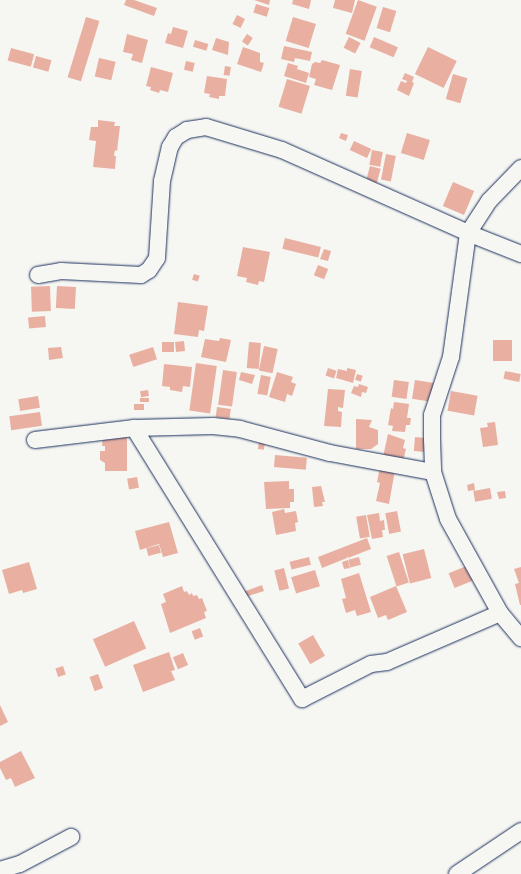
<!DOCTYPE html>
<style>
body{margin:0}
#map{position:relative;width:521px;height:874px;overflow:hidden;background:#f6f6f2;font-family:Mynerve,sans-serif}
div>[style]{position:absolute}
.building>*{inset:0;background:#e9b0a2;transform-origin:0 0}
.roads{filter:drop-shadow(0 0 1px #1b2f5e) drop-shadow(0 0 1px #1b2f5e)}
.minor>*{height:16px;margin:-8px;padding:0 8px;transform-origin:8px;border-radius:8px;background:#f6f6f2}
span{translate:-50% -50%;white-space:nowrap;text-align:center;line-height:1.15;-webkit-text-stroke:4px #f6f6f2;paint-order:stroke}
</style>
<div id="map">
<div class="building">
<div style="clip-path:polygon(126px 0,134px 0,157px 8px,154px 16px,124px 5px)"></div>
<div style="clip-path:polygon(254px 0,270px 0,269px 5px)"></div>
<div style="clip-path:polygon(293px 0,311px 0,309px 9px,292px 4px)"></div>
<div style="clip-path:polygon(335px 0,355px 0,352px 13px,333px 8px)"></div>
<div style="left:358px;top:0;width:20px;height:36px;rotate:20deg"></div>
<div style="left:256px;top:4px;width:14px;height:9px;rotate:17deg"></div>
<div style="left:383px;top:7px;width:14px;height:22px;rotate:17deg"></div>
<div style="left:237px;top:15px;width:9px;height:10px;rotate:27deg"></div>
<div style="left:86px;top:17px;width:14px;height:63px;rotate:17deg"></div>
<div style="left:293px;top:17px;width:24px;height:25px;rotate:17deg"></div>
<div style="clip-path:polygon(173px 27px,188px 31px,183px 48px,165px 43px,168px 33px,171px 34px)"></div>
<div style="clip-path:polygon(127px 34px,148px 40px,142px 63px,131px 60px,133px 54px,123px 52px)"></div>
<div style="left:247px;top:34px;width:7px;height:9px;rotate:34deg"></div>
<div style="left:349px;top:37px;width:13px;height:12px;rotate:27deg"></div>
<div style="left:374px;top:37px;width:26px;height:11px;rotate:23deg"></div>
<div style="clip-path:polygon(216px 38px,229px 42px,228px 55px,212px 50px)"></div>
<div style="left:195px;top:40px;width:14px;height:7px;rotate:17deg"></div>
<div style="clip-path:polygon(284px 46px,312px 52px,310px 61px,295px 58px,294px 62px,281px 59px)"></div>
<div style="clip-path:polygon(243px 47px,260px 53px,260px 62px,264px 63px,261px 72px,237px 64px)"></div>
<div style="left:428px;top:47px;width:32px;height:30px;rotate:26deg"></div>
<div style="left:11px;top:48px;width:24px;height:13px;rotate:15deg"></div>
<div style="left:36px;top:56px;width:16px;height:12px;rotate:15deg"></div>
<div style="left:99px;top:58px;width:17px;height:19px;rotate:13deg"></div>
<div style="clip-path:polygon(322px 60px,340px 65px,332px 90px,314px 85px,316px 79px,309px 77px,312px 64px,315px 62px,320px 63px)"></div>
<div style="left:186px;top:61px;width:9px;height:9px;rotate:13deg"></div>
<div style="clip-path:polygon(288px 63px,298px 66px,297px 69px,309px 73px,306px 83px,284px 76px)"></div>
<div style="left:225px;top:66px;width:6px;height:9px;rotate:9deg"></div>
<div style="clip-path:polygon(151px 67px,173px 73px,168px 92px,160px 90px,159px 93px,150px 90px,151px 87px,146px 86px)"></div>
<div style="left:350px;top:69px;width:12px;height:27px;rotate:9deg"></div>
<div style="clip-path:polygon(405px 73px,414px 77px,412px 82px,414px 83px,409px 96px,397px 90px,401px 81px,406px 83px,407px 81px,402px 79px)"></div>
<div style="left:453px;top:74px;width:15px;height:26px;rotate:16deg"></div>
<div style="clip-path:polygon(207px 76px,227px 79px,225px 96px,219px 96px,219px 99px,209px 97px,210px 94px,204px 93px)"></div>
<div style="left:287px;top:79px;width:24px;height:29px;rotate:17deg"></div>
<div style="clip-path:polygon(98px 120px,115px 122px,114px 126px,120px 126px,117px 151px,115px 150px,114px 156px,116px 156px,115px 169px,93px 167px,96px 141px,89px 140px,91px 127px,98px 127px)"></div>
<div style="clip-path:polygon(341px 133px,348px 135px,346px 141px,339px 138px)"></div>
<div style="left:407px;top:133px;width:24px;height:21px;rotate:17deg"></div>
<div style="left:354px;top:141px;width:19px;height:10px;rotate:25deg"></div>
<div style="left:372px;top:150px;width:11px;height:15px;rotate:10deg"></div>
<div style="left:386px;top:154px;width:10px;height:26px;rotate:11deg"></div>
<div style="left:370px;top:166px;width:11px;height:16px;rotate:15deg"></div>
<div style="left:453px;top:182px;width:23px;height:26px;rotate:23deg"></div>
<div style="left:285px;top:238px;width:37px;height:11px;rotate:14deg"></div>
<div style="clip-path:polygon(243px 247px,270px 252px,264px 282px,259px 281px,258px 285px,246px 282px,247px 278px,237px 276px)"></div>
<div style="clip-path:polygon(324px 249px,331px 251px,328px 261px,320px 259px)"></div>
<div style="left:318px;top:265px;width:11px;height:11px;rotate:22deg"></div>
<div style="left:194px;top:274px;width:6px;height:6px;rotate:18deg"></div>
<div style="left:50px;top:286px;width:25px;height:19px;rotate:88deg"></div>
<div style="left:57px;top:286px;width:19px;height:22px;rotate:3deg"></div>
<div style="clip-path:polygon(178px 302px,208px 306px,204px 331px,199px 330px,198px 337px,174px 334px)"></div>
<div style="left:45px;top:316px;width:11px;height:17px;rotate:85deg"></div>
<div style="clip-path:polygon(220px 338px,231px 340px,226px 362px,201px 357px,205px 339px,219px 341px)"></div>
<div style="left:493px;top:340px;width:19px;height:21px"></div>
<div style="left:184px;top:341px;width:10px;height:9px;rotate:84deg"></div>
<div style="left:162px;top:342px;width:12px;height:10px"></div>
<div style="left:249px;top:342px;width:12px;height:26px;rotate:5deg"></div>
<div style="left:264px;top:346px;width:14px;height:25px;rotate:12deg"></div>
<div style="clip-path:polygon(61px 347px,63px 358px,49px 360px,48px 348px)"></div>
<div style="left:153px;top:347px;width:13px;height:25px;rotate:72deg"></div>
<div style="left:196px;top:363px;width:21px;height:48px;rotate:8deg"></div>
<div style="clip-path:polygon(164px 364px,192px 367px,190px 387px,183px 386px,182px 392px,170px 390px,170px 387px,162px 386px)"></div>
<div style="left:328px;top:368px;width:9px;height:8px;rotate:18deg"></div>
<div style="clip-path:polygon(347px 368px,356px 370px,353px 383px,336px 378px,338px 369px,347px 371px)"></div>
<div style="left:223px;top:370px;width:14px;height:35px;rotate:8deg"></div>
<div style="left:505px;top:371px;width:16px;height:8px;rotate:11deg"></div>
<div style="clip-path:polygon(241px 372px,255px 375px,252px 384px,239px 380px)"></div>
<div style="clip-path:polygon(277px 372px,293px 377px,291px 382px,296px 384px,292px 396px,287px 394px,285px 402px,269px 397px)"></div>
<div style="left:357px;top:374px;width:6px;height:6px;rotate:18deg"></div>
<div style="left:261px;top:375px;width:10px;height:19px;rotate:11deg"></div>
<div style="left:394px;top:380px;width:15px;height:17px;rotate:8deg"></div>
<div style="left:415px;top:380px;width:19px;height:19px;rotate:9deg"></div>
<div style="clip-path:polygon(359px 384px,368px 387px,366px 393px,362px 392px,361px 397px,351px 393px,354px 386px,358px 387px)"></div>
<div style="clip-path:polygon(328px 389px,345px 390px,343px 408px,338px 407px,338px 411px,342px 412px,341px 427px,324px 426px)"></div>
<div style="left:148px;top:390px;width:6px;height:8px;rotate:81deg"></div>
<div style="left:451px;top:391px;width:27px;height:20px;rotate:10deg"></div>
<div style="left:38px;top:396px;width:12px;height:20px;rotate:81deg"></div>
<div style="left:140px;top:398px;width:9px;height:4px"></div>
<div style="clip-path:polygon(394px 402px,409px 404px,407px 418px,411px 418px,410px 425px,406px 425px,405px 432px,392px 431px,393px 426px,388px 425px,391px 408px,393px 409px)"></div>
<div style="left:144px;top:404px;width:6px;height:10px;rotate:90deg"></div>
<div style="left:217px;top:407px;width:14px;height:10px;rotate:8deg"></div>
<div style="left:40px;top:412px;width:14px;height:31px;rotate:82deg"></div>
<div style="clip-path:polygon(356px 419px,372px 420px,369px 427px,378px 430px,378px 444px,371px 449px,356px 449px)"></div>
<div style="clip-path:polygon(495px 422px,498px 445px,483px 447px,480px 428px,488px 427px,487px 423px)"></div>
<div style="clip-path:polygon(388px 434px,405px 440px,403px 448px,406px 449px,403px 461px,383px 457px)"></div>
<div style="clip-path:polygon(103px 436px,127px 436px,127px 471px,105px 471px,105px 463px,100px 460px,100px 451px,105px 451px,105px 446px,102px 446px)"></div>
<div style="left:415px;top:437px;width:11px;height:14px;rotate:5deg"></div>
<div style="left:259px;top:442px;width:6px;height:7px;rotate:9deg"></div>
<div style="left:275px;top:455px;width:32px;height:12px;rotate:5deg"></div>
<div style="clip-path:polygon(380px 467px,395px 470px,389px 504px,376px 501px,380px 483px,377px 482px)"></div>
<div style="left:137px;top:477px;width:11px;height:10px;rotate:80deg"></div>
<div style="clip-path:polygon(289px 481px,289px 489px,294px 489px,294px 502px,290px 502px,290px 508px,266px 509px,264px 482px)"></div>
<div style="clip-path:polygon(474px 483px,475px 490px,468px 491px,467px 485px)"></div>
<div style="clip-path:polygon(321px 486px,325px 502px,322px 502px,323px 506px,314px 507px,312px 487px)"></div>
<div style="left:490px;top:488px;width:11px;height:17px;rotate:80deg"></div>
<div style="clip-path:polygon(505px 491px,506px 498px,499px 499px,497px 492px)"></div>
<div style="clip-path:polygon(284px 509px,285px 513px,296px 511px,298px 522px,295px 523px,296px 531px,276px 535px,272px 512px)"></div>
<div style="left:397px;top:511px;width:21px;height:12px;rotate:79deg"></div>
<div style="clip-path:polygon(379px 513px,380px 521px,384px 520px,385px 530px,382px 530px,383px 537px,372px 539px,367px 515px)"></div>
<div style="left:366px;top:515px;width:22px;height:10px;rotate:80deg"></div>
<div style="clip-path:polygon(169px 522px,178px 553px,163px 557px,159px 544px,140px 550px,135px 531px)"></div>
<div style="clip-path:polygon(367px 538px,371px 549px,348px 558px,347px 556px,347px 558px,322px 568px,318px 557px)"></div>
<div style="left:159px;top:545px;width:8px;height:13px;rotate:76deg"></div>
<div style="left:424px;top:549px;width:30px;height:22px;rotate:76deg"></div>
<div style="left:399px;top:552px;width:32px;height:13px;rotate:72deg"></div>
<div style="left:309px;top:557px;width:8px;height:20px;rotate:76deg"></div>
<div style="left:359px;top:557px;width:8px;height:11px;rotate:76deg"></div>
<div style="clip-path:polygon(348px 560px,350px 568px,344px 569px,342px 562px)"></div>
<div style="clip-path:polygon(29px 562px,37px 589px,23px 593px,22px 590px,9px 594px,2px 570px)"></div>
<div style="left:469px;top:565px;width:16px;height:22px;rotate:68deg"></div>
<div style="clip-path:polygon(521px 567px,521px 605px,520px 605px,515px 584px,519px 583px,514px 569px)"></div>
<div style="left:284px;top:568px;width:21px;height:10px;rotate:76deg"></div>
<div style="left:315px;top:570px;width:17px;height:25px;rotate:73deg"></div>
<div style="clip-path:polygon(359px 573px,371px 612px,357px 616px,355px 610px,346px 613px,342px 599px,346px 598px,341px 579px)"></div>
<div style="clip-path:polygon(262px 585px,264px 591px,245px 597px,243px 592px)"></div>
<div style="clip-path:polygon(182px 586px,184px 592px,187px 591px,189px 595px,192px 593px,193px 596px,197px 595px,199px 599px,202px 598px,207px 611px,204px 612px,206px 618px,170px 633px,161px 604px,166px 602px,163px 594px)"></div>
<div style="clip-path:polygon(396px 586px,407px 612px,388px 620px,386px 615px,378px 618px,370px 597px)"></div>
<div style="left:134px;top:621px;width:30px;height:45px;rotate:66deg"></div>
<div style="left:200px;top:628px;width:9px;height:9px;rotate:69deg"></div>
<div style="left:313px;top:635px;width:24px;height:17px;rotate:60deg"></div>
<div style="clip-path:polygon(169px 652px,175px 670px,171px 671px,175px 680px,143px 692px,133px 665px)"></div>
<div style="left:183px;top:653px;width:13px;height:11px;rotate:67deg"></div>
<div style="left:63px;top:666px;width:9px;height:8px;rotate:72deg"></div>
<div style="left:98px;top:674px;width:15px;height:9px;rotate:70deg"></div>
<div style="clip-path:polygon(0 705px,8px 722px,0 726px)"></div>
<div style="clip-path:polygon(21px 751px,35px 778px,15px 787px,11px 778px,6px 780px,0 768px,0 762px)"></div>
</div>
<div class="roads">
<div class="minor">
<div style="left:521px;top:168px;width:46px;rotate:134.1deg"></div>
<div style="left:489px;top:201px;width:38px;rotate:123deg"></div>
<div style="left:468px;top:233px;width:125px;rotate:97.8deg"></div>
<div style="left:451px;top:357px;width:61px;rotate:108.1deg"></div>
<div style="left:432px;top:415px;width:24px;rotate:90deg"></div>
<div style="left:432px;top:439px;width:33px;rotate:88deg"></div>
<div style="left:433px;top:472px;width:49px;rotate:72.3deg"></div>
<div style="left:448px;top:519px;width:107px;rotate:61deg"></div>
<div style="left:500px;top:613px;width:33px;rotate:50deg"></div>
<div style="left:38px;top:275px;width:23px;rotate:-10deg"></div>
<div style="left:61px;top:271px;width:80px;rotate:2.9deg"></div>
<div style="left:141px;top:275px;width:9px;rotate:-32deg"></div>
<div style="left:149px;top:270px;width:14px;rotate:-56deg"></div>
<div style="left:157px;top:258px;width:77px;rotate:-86.3deg"></div>
<div style="left:162px;top:181px;width:35px;rotate:-77deg"></div>
<div style="left:170px;top:147px;width:12px;rotate:-59deg"></div>
<div style="left:176px;top:137px;width:13px;rotate:-32deg"></div>
<div style="left:187px;top:130px;width:19px;rotate:-9deg"></div>
<div style="left:206px;top:127px;width:79px;rotate:16.8deg"></div>
<div style="left:282px;top:150px;width:204px;rotate:24deg"></div>
<div style="left:468px;top:233px;width:57px;rotate:21.6deg"></div>
<div style="left:134px;top:428px;width:319px;rotate:58.2deg"></div>
<div style="left:302px;top:699px;width:77px;rotate:-26.9deg"></div>
<div style="left:371px;top:664px;width:16px;rotate:-7deg"></div>
<div style="left:387px;top:662px;width:123px;rotate:-23.4deg"></div>
<div style="left:35px;top:440px;width:100px;rotate:-6.9deg"></div>
<div style="left:134px;top:428px;width:79px;rotate:-1.5deg"></div>
<div style="left:213px;top:426px;width:27px;rotate:6deg"></div>
<div style="left:240px;top:429px;width:93px;rotate:14.9deg"></div>
<div style="left:330px;top:453px;width:105px;rotate:10.5deg"></div>
<div style="left:0;top:870px;width:21px;rotate:-17deg"></div>
<div style="left:20px;top:864px;width:58px;rotate:-27.9deg"></div>
<div style="left:457px;top:874px;width:77px;rotate:-33.9deg"></div>
</div>
</div>
</div>
